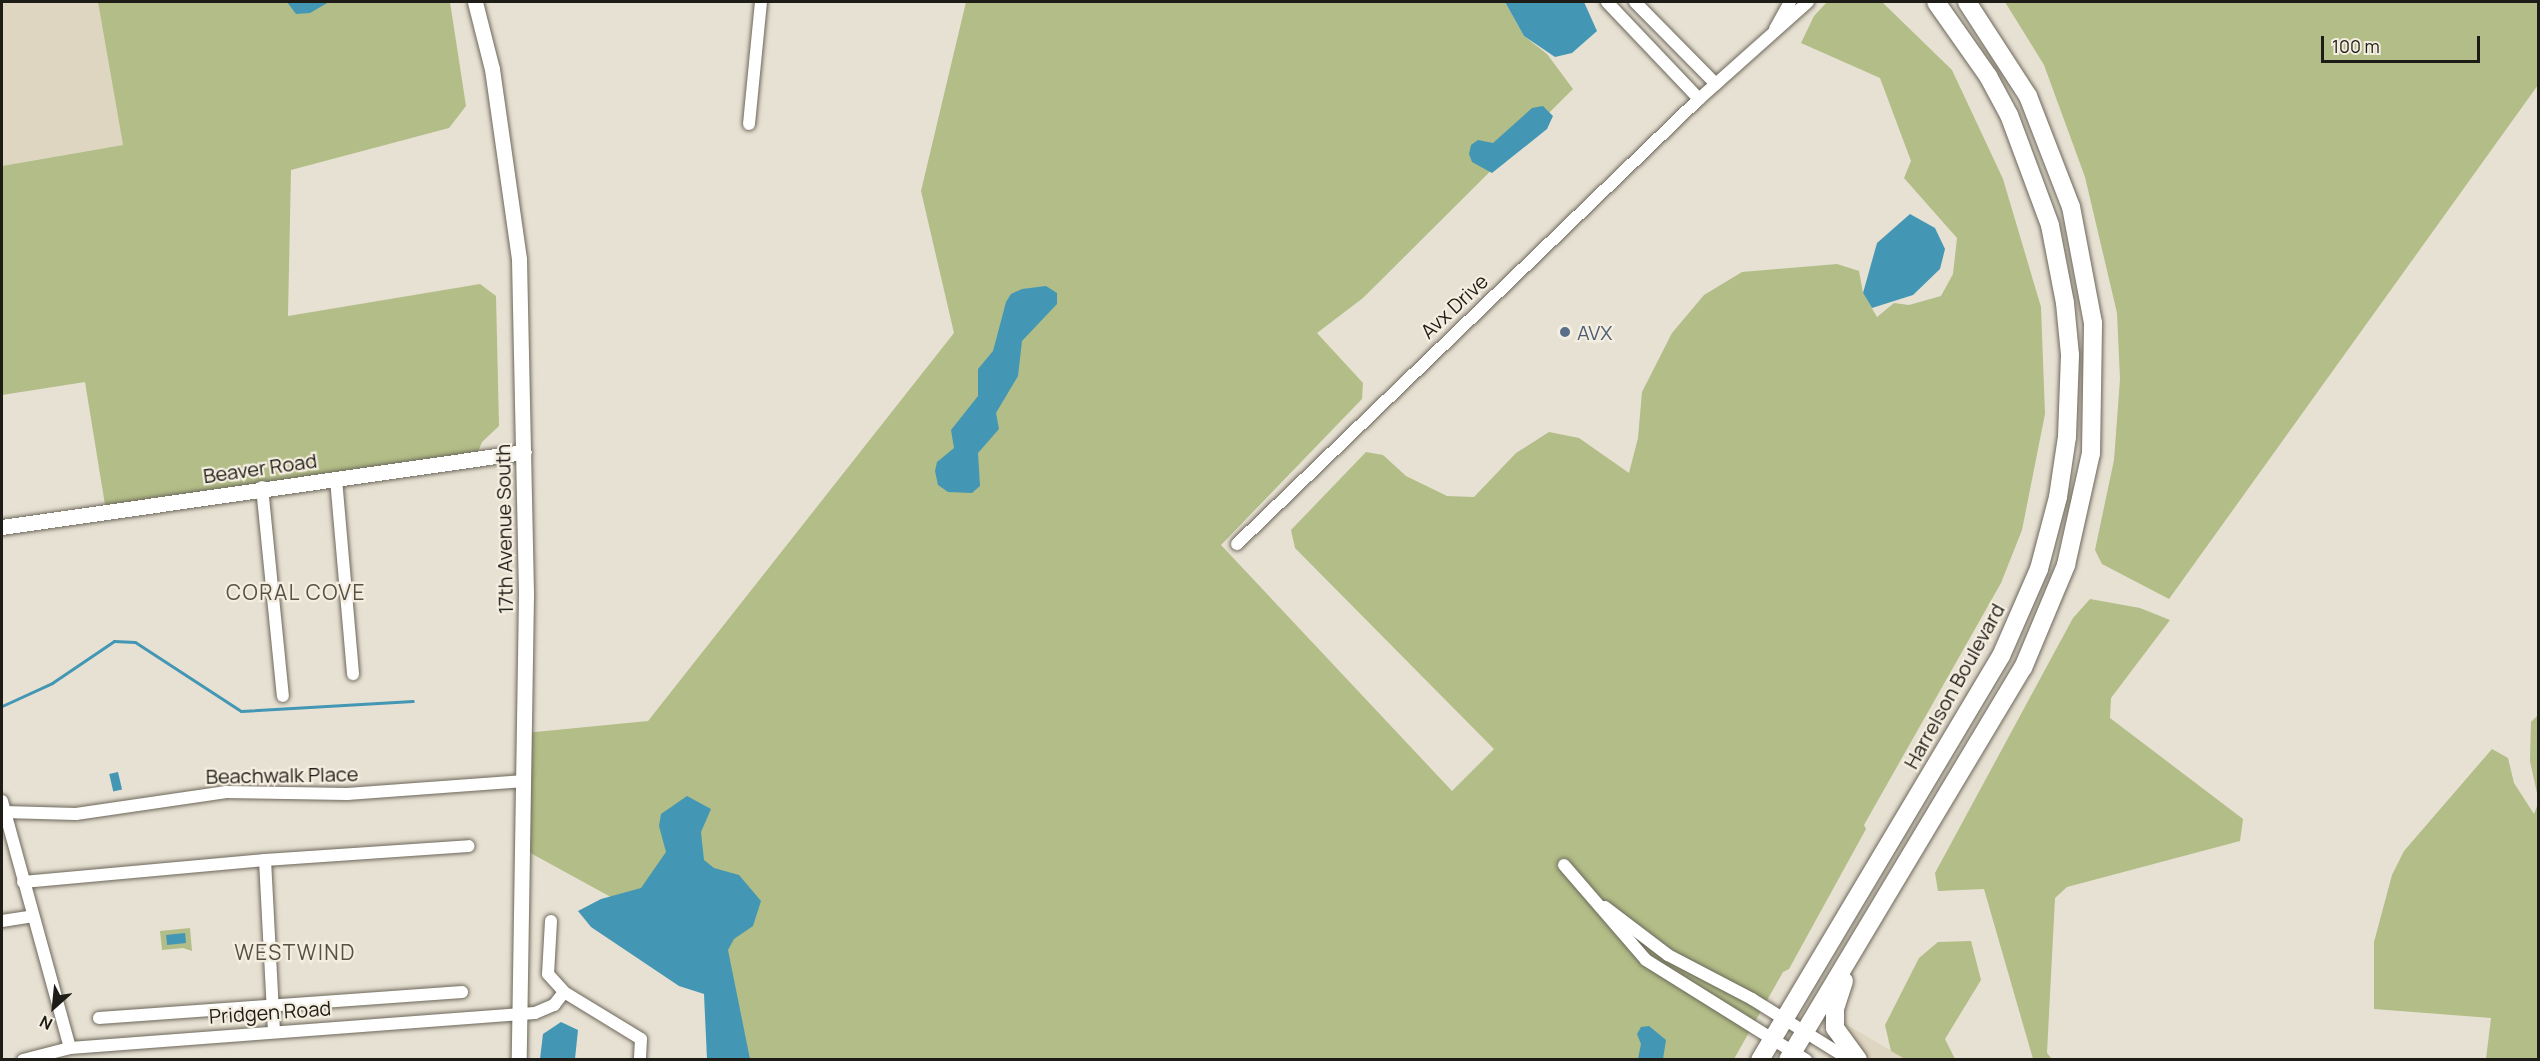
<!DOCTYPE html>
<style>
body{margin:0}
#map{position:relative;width:2540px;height:1061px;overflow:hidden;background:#e7e1d3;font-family:Manrope,sans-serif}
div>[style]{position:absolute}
.built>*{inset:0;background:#dfd6c1}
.green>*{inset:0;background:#b2bd87}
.water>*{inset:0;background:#4397b4;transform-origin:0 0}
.stream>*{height:3px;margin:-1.5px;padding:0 1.5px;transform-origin:1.5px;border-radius:1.5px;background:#4397b4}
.roads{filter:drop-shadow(0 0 2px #6c675a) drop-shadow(0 0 2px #6c675a)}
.minor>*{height:12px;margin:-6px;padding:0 6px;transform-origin:6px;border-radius:6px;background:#fff}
.tertiary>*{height:15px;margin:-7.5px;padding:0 7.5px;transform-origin:7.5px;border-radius:7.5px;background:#fff}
.secondary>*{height:18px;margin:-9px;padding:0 9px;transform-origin:9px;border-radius:9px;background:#fff}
.dots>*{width:16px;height:16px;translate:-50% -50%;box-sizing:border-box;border:3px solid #f4eee0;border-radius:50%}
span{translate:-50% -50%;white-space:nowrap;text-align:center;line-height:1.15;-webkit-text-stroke:4.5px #f4eee0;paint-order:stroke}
.street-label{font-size:20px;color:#1e1c17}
.service-label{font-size:20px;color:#4e5e75}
.left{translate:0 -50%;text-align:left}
.neighbourhood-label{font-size:21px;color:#565145;letter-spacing:1.5px}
.frame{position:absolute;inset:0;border:3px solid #1e1c17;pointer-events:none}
.north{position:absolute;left:24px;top:977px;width:60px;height:60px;-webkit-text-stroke:4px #f4eee0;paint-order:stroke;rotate:207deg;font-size:16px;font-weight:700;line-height:24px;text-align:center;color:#1e1c17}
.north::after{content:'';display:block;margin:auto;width:21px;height:27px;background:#1e1c17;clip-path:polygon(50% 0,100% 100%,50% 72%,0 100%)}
.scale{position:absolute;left:2321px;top:36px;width:159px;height:27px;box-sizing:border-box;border:3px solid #1e1c17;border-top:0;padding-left:8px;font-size:18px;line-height:21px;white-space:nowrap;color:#1e1c17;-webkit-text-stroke:4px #f4eee0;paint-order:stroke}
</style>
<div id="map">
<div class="built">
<div style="clip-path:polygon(2px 2px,98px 2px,123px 145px,2px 166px)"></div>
<div style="clip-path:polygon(1844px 1023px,1905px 1059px,1827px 1060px)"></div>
</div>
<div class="green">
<div style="clip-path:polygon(98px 2px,450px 2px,466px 106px,449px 128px,291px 170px,288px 316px,480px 284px,496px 296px,499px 426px,482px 442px,475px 459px,106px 511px,85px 382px,2px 395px,2px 166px,123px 145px)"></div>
<div style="clip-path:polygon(966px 2px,1505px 2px,1524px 36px,1547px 54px,1573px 89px,1363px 298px,1317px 333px,1363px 383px,1362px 399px,1221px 545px,1452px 791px,1494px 749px,1295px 548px,1291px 530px,1366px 452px,1383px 455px,1406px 476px,1447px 496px,1474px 497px,1516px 453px,1549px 432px,1579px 438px,1629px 473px,1638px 438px,1642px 392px,1672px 333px,1704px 295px,1742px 272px,1837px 264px,1859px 271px,1863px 293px,1877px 317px,1894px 303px,1909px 305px,1941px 296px,1953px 274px,1957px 238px,1904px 178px,1911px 161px,1880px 78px,1801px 43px,1814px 16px,1827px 2px,1882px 2px,1952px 70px,2003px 179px,2041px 307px,2045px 414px,2022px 530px,2001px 583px,1864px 825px,1866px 829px,1789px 969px,1783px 972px,1734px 1059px,728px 1059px,724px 959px,525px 850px,525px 733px,648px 721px,954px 333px,921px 191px)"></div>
<div style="clip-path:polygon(2005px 2px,2538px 2px,2538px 85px,2169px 599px,2102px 564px,2095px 550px,2114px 460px,2120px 379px,2117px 313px,2085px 177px,2044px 65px)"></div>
<div style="clip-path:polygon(2090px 599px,2140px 608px,2170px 620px,2111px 698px,2110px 718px,2243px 819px,2240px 841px,2067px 887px,2055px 898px,2047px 1053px,2052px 1059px,2033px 1059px,1984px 889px,1938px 891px,1935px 873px,2073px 618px)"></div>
<div style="clip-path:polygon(2538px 715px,2538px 798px,2530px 761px,2531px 722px)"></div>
<div style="clip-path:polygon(2492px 749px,2508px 758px,2514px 783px,2534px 814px,2538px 804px,2538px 1059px,2486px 1059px,2491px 1018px,2374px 1009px,2374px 942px,2392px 875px,2404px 851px)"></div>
<div style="clip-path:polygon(190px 928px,192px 951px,183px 948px,162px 950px,160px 931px)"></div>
<div style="clip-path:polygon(1971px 941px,1981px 980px,1945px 1039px,1955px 1059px,1905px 1059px,1891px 1051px,1885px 1025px,1919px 958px,1938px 942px)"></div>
</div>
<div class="water">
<div style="clip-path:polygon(287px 2px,329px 2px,310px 13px,296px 14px)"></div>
<div style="clip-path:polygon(1505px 2px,1584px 2px,1597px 31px,1572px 53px,1555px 57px,1524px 36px)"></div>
<div style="clip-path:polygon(1543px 106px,1553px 116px,1547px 129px,1492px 173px,1472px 162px,1469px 154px,1471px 145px,1478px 140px,1493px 143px,1532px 108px)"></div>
<div style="clip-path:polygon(1910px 214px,1935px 228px,1945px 249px,1940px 269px,1913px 295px,1872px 308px,1863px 293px,1877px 243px)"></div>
<div style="clip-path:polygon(1046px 286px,1057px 293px,1057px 304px,1022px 341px,1018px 376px,996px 413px,999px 429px,978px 453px,980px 486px,972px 493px,948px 492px,938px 485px,935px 471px,937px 462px,954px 448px,951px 430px,978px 396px,978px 369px,993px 351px,1006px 302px,1011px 294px,1022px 289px)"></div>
<div style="left:118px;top:772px;width:18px;height:9px;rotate:77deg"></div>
<div style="clip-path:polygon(687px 796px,711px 809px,701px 832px,704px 860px,714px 868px,739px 875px,761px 901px,753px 926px,734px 939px,728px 950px,750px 1059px,707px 1059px,704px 994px,679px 986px,591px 927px,578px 911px,601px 899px,641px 888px,666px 852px,659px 826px,661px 814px)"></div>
<div style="left:185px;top:933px;width:10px;height:19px;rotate:84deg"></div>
<div style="clip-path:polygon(561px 1022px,578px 1030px,575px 1059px,540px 1059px,543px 1034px)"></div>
<div style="clip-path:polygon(1649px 1026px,1666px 1040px,1663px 1059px,1638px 1059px,1641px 1044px,1637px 1034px,1641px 1027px)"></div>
</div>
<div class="stream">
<div style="left:2px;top:706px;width:55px;rotate:-24.7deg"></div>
<div style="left:52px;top:683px;width:75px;rotate:-34.1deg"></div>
<div style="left:114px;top:641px;width:21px;rotate:3deg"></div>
<div style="left:135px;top:642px;width:126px;rotate:33.1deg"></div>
<div style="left:241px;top:711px;width:172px;rotate:-3.3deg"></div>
</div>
<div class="roads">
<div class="minor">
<div style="left:1607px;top:2px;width:134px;rotate:46.5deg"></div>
<div style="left:1635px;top:2px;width:115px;rotate:45.4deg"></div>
<div style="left:1775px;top:29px;width:31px;rotate:-61deg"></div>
<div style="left:749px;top:124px;width:123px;rotate:-84.4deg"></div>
<div style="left:336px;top:479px;width:196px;rotate:85deg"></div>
<div style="left:262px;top:487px;width:210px;rotate:84.3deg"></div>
<div style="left:1237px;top:544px;width:641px;rotate:-43.93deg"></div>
<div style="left:1699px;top:99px;width:146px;rotate:-41.7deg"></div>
<div style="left:2px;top:801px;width:256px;rotate:74.6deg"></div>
<div style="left:4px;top:812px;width:72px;rotate:1.6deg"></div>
<div style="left:76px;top:814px;width:152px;rotate:-8.3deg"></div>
<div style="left:226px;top:792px;width:121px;rotate:0.9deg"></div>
<div style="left:347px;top:794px;width:178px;rotate:-4.2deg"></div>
<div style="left:265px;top:860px;width:204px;rotate:-3.9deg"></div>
<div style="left:1564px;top:865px;width:125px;rotate:49.2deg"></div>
<div style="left:1646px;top:960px;width:189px;rotate:32deg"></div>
<div style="left:23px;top:882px;width:243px;rotate:-5.2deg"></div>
<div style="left:265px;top:860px;width:170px;rotate:87deg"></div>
<div style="left:1605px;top:907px;width:79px;rotate:37.3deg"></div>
<div style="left:1668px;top:955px;width:95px;rotate:27.6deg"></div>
<div style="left:1752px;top:999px;width:115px;rotate:31.9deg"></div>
<div style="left:2px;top:921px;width:30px;rotate:-9deg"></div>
<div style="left:551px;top:921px;width:53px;rotate:93.2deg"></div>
<div style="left:548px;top:974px;width:24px;rotate:48deg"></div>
<div style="left:564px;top:992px;width:90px;rotate:31.4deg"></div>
<div style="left:641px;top:1039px;width:21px;rotate:93deg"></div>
<div style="left:99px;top:1018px;width:364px;rotate:-4.1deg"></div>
<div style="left:23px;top:1060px;width:49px;rotate:-14.3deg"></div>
<div style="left:70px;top:1048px;width:466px;rotate:-4.3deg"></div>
<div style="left:535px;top:1013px;width:21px;rotate:-23deg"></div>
<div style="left:554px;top:1005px;width:16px;rotate:-52deg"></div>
</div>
<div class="tertiary">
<div style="left:475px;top:2px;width:69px;rotate:75.8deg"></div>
<div style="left:492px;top:69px;width:192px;rotate:81.9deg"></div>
<div style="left:519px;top:259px;width:336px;rotate:88.8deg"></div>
<div style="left:526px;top:595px;width:465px;rotate:90.9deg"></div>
<div style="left:2px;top:527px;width:527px;rotate:-8.18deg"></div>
</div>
<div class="secondary">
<div style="left:1844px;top:981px;width:29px;rotate:108deg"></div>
<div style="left:1835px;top:1009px;width:19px;rotate:90deg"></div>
<div style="left:1835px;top:1028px;width:39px;rotate:54deg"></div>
<div style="left:1760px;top:1060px;width:470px;rotate:-59.2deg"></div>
<div style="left:2001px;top:656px;width:95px;rotate:-66.4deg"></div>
<div style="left:2039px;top:569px;width:74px;rotate:-75.2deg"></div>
<div style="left:2058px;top:497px;width:61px;rotate:-81.5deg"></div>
<div style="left:2067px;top:437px;width:82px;rotate:-87.9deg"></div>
<div style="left:2070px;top:355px;width:52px;rotate:-95.5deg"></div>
<div style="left:2065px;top:303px;width:79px;rotate:-100.9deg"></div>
<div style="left:2050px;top:225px;width:117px;rotate:-110.4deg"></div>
<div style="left:2009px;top:115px;width:44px;rotate:-118.3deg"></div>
<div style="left:1988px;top:76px;width:90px;rotate:-125.1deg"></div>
<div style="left:1788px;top:1060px;width:457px;rotate:-59.1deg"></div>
<div style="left:2023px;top:668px;width:112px;rotate:-67.3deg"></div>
<div style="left:2066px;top:565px;width:115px;rotate:-77.4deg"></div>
<div style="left:2091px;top:453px;width:130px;rotate:-89.1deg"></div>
<div style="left:2093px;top:323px;width:118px;rotate:-100.7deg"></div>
<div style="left:2071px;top:207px;width:119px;rotate:-111.2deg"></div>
<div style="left:2028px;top:96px;width:112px;rotate:-123deg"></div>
</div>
</div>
<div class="dots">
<div style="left:1565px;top:332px;background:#5c6f8a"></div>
</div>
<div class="street-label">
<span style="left:1454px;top:306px;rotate:-43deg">Avx Drive</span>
<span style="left:260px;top:468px;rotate:-8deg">Beaver Road</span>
<span style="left:504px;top:529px;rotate:-91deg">17th Avenue South</span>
<span style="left:1954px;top:686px;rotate:-61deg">Harrelson Boulevard</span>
<span style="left:282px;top:775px;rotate:-1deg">Beachwalk Place</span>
<span style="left:270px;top:1012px;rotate:-4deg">Pridgen Road</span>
</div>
<div class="service-label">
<span class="left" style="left:1577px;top:332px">AVX</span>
</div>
<div class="neighbourhood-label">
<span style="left:296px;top:592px">CORAL COVE</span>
<span style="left:295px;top:952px">WESTWIND</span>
</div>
<div class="frame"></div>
<div class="north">N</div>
<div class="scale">100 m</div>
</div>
